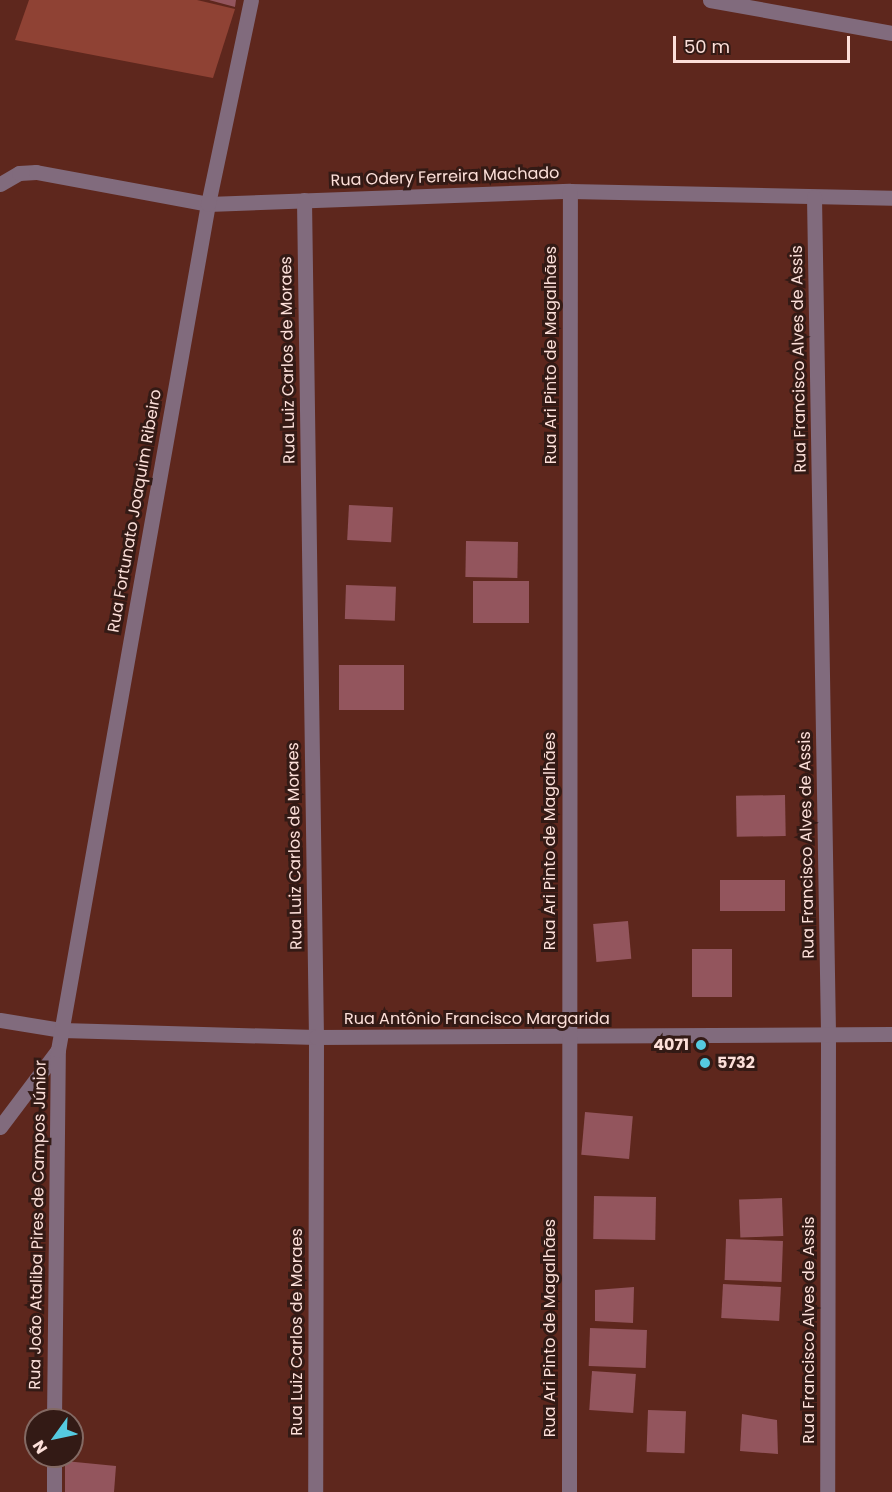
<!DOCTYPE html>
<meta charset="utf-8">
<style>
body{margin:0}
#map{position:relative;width:892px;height:1492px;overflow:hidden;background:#5e271d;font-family:Poppins,sans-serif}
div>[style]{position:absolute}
.green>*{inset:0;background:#8f4234}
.building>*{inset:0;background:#93555d;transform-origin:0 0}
.minor>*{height:15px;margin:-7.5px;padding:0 7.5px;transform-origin:7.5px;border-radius:7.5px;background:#816b7d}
.tertiary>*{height:15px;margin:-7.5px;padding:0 7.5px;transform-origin:7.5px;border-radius:7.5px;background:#816b7d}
.dots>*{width:16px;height:16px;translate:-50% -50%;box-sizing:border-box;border:3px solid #331a15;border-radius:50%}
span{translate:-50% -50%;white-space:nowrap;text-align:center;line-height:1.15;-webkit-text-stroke:6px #331a15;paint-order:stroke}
.street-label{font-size:16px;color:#fcdfd9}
.poi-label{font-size:16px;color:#fcdfd9;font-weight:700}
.right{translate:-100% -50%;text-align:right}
.left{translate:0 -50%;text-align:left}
.north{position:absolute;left:24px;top:1408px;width:60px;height:60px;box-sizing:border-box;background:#331a15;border:2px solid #836963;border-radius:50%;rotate:237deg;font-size:16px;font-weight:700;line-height:24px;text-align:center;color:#fcdfd9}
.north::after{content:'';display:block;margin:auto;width:21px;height:27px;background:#55cae0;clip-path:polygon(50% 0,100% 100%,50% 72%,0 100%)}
.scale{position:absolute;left:673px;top:36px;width:177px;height:27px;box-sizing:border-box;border:3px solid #fcdfd9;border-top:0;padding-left:8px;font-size:18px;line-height:21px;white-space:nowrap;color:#fcdfd9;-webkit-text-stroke:4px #331a15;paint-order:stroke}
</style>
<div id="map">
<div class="green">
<div style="clip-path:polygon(29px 0,197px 0,235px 9px,213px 78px,15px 40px)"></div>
</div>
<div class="building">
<div style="clip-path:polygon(209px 0,236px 0,235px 7px)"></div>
<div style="left:349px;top:505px;width:44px;height:35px;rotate:3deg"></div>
<div style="left:466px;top:541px;width:52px;height:36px;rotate:1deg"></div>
<div style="left:473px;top:581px;width:56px;height:42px"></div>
<div style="left:346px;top:585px;width:50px;height:34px;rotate:2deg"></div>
<div style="left:339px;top:665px;width:65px;height:45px"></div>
<div style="left:785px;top:795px;width:41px;height:49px;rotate:89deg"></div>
<div style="left:785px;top:880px;width:31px;height:65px;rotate:90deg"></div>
<div style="left:628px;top:921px;width:38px;height:35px;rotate:85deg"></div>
<div style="left:732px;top:949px;width:48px;height:40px;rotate:90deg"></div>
<div style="left:585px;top:1112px;width:48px;height:43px;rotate:5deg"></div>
<div style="left:594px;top:1196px;width:62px;height:43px;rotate:1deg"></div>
<div style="left:782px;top:1198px;width:38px;height:43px;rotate:88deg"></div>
<div style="left:726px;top:1239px;width:57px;height:41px;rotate:2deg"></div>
<div style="left:723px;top:1284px;width:58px;height:34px;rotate:3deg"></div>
<div style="clip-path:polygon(634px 1287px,633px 1323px,595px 1321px,595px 1290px)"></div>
<div style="left:590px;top:1328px;width:57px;height:38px;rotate:2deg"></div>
<div style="left:592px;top:1371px;width:44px;height:39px;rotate:4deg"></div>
<div style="left:648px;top:1410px;width:38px;height:42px;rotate:2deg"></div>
<div style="clip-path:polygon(742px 1414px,777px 1420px,778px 1454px,740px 1451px)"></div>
<div style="clip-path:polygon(65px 1461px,116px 1466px,114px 1492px,65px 1492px)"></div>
</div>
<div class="minor">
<div style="left:0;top:184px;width:22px;rotate:-30deg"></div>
<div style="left:19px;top:173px;width:17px;rotate:-3deg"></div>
<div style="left:36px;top:172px;width:175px;rotate:10.5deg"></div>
<div style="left:208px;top:204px;width:362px;rotate:-2.1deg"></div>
<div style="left:570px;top:191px;width:322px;rotate:1.2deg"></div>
<div style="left:814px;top:197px;width:838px;rotate:89.04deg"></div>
<div style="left:828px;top:1035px;width:457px;rotate:90.1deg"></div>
<div style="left:304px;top:200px;width:837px;rotate:89.18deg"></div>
<div style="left:316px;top:1037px;width:455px;rotate:90.1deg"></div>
<div style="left:0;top:1020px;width:63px;rotate:9.2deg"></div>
<div style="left:62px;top:1030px;width:254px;rotate:1.6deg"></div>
<div style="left:316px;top:1037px;width:576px;rotate:-0.3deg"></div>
<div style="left:0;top:1127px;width:96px;rotate:-53deg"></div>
<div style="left:54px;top:1420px;width:370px;rotate:-89.4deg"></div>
<div style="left:58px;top:1050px;width:859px;rotate:-79.95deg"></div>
<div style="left:208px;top:204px;width:208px;rotate:-78.1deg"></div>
<div style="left:54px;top:1492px;width:36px;rotate:-90deg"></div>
<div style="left:569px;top:1492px;width:1301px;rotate:-89.96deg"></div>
</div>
<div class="tertiary">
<div style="left:710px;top:0;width:185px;rotate:10.3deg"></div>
</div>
<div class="dots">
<div style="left:701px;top:1045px;background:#55cae0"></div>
<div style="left:705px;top:1063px;background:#55cae0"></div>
</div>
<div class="street-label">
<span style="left:445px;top:177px;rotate:-2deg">Rua Odery Ferreira Machado</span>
<span style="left:551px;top:355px;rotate:-90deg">Rua Ari Pinto de Magalhães</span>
<span style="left:799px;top:359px;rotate:-91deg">Rua Francisco Alves de Assis</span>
<span style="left:288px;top:360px;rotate:-91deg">Rua Luiz Carlos de Moraes</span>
<span style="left:135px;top:511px;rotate:-80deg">Rua Fortunato Joaquim Ribeiro</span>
<span style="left:550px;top:841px;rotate:-90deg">Rua Ari Pinto de Magalhães</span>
<span style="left:807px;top:845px;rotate:-91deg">Rua Francisco Alves de Assis</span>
<span style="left:295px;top:846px;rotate:-91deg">Rua Luiz Carlos de Moraes</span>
<span style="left:477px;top:1019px">Rua Antônio Francisco Margarida</span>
<span style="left:38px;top:1225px;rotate:-89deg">Rua João Ataliba Pires de Campos Júnior</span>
<span style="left:550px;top:1328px;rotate:-90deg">Rua Ari Pinto de Magalhães</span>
<span style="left:809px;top:1330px;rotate:-90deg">Rua Francisco Alves de Assis</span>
<span style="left:297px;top:1332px;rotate:-90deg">Rua Luiz Carlos de Moraes</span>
</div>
<div class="poi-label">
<span class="right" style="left:689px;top:1045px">4071</span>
<span class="left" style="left:717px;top:1063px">5732</span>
</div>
<div class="north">N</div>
<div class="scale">50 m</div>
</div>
